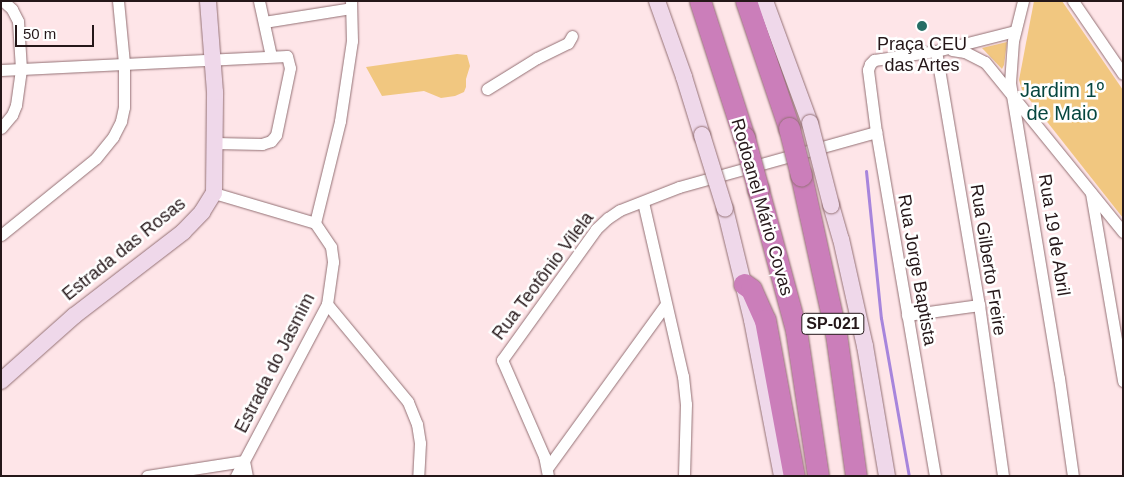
<!DOCTYPE html>
<meta charset="utf-8">
<style>
body{margin:0}
#map{position:relative;width:1124px;height:477px;overflow:hidden;background:#fee5e8;font-family:Arial,sans-serif}
div>[style]{position:absolute}
.green>*{inset:0;background:#f1c780}
.stream>*{height:3px;margin:-1.5px;padding:0 1.5px;transform-origin:1.5px;border-radius:1.5px;background:#a785dc}
.roads{filter:drop-shadow(0 0 1px #937074) drop-shadow(0 0 1px #937074)}
.minor>*{height:11px;margin:-5.5px;padding:0 5.5px;transform-origin:5.5px;border-radius:5.5px;background:#fff}
.secondary>*{height:16px;margin:-8px;padding:0 8px;transform-origin:8px;border-radius:8px;background:#efd8ea}
.motorway>*{height:21px;margin:-10.5px;padding:0 10.5px;transform-origin:10.5px;border-radius:10.5px;background:#cb7eba}
.bridges{filter:drop-shadow(0 0 1px #937074) drop-shadow(0 0 1px #937074)}
.secondary-bridge>*{height:16px;margin:-8px;padding:0 8px;transform-origin:8px;border-radius:8px;background:#efd8ea}
.motorway-bridge>*{height:21px;margin:-10.5px;padding:0 10.5px;transform-origin:10.5px;border-radius:10.5px;background:#cb7eba}
.dots>*{width:14px;height:14px;translate:-50% -50%;box-sizing:border-box;border:2px solid #fff;border-radius:50%}
span{translate:-50% -50%;white-space:nowrap;text-align:center;line-height:1.15;-webkit-text-stroke:5px #fff;paint-order:stroke}
.shield-label span{padding:1px 4px;background:#fff;border:1px solid;border-radius:4px;-webkit-text-stroke-width:0}
.shield-label{font-size:16px;color:#251719;font-weight:700}
.poi-label{font-size:18px;color:#251719}
.street-label{font-size:18px;color:#251719}
.quarter-label{font-size:20px;color:#06463f}
.frame{position:absolute;inset:0;border:2px solid #251719;pointer-events:none}
.scale{position:absolute;left:15px;top:25px;width:79px;height:22px;box-sizing:border-box;border:2px solid #251719;border-top:0;padding-left:6px;font-size:15px;line-height:18px;white-space:nowrap;color:#251719;-webkit-text-stroke:4px #fff;paint-order:stroke}
</style>
<div id="map">
<div class="green">
<div style="clip-path:polygon(1034px 1px,1062px 1px,1123px 90px,1123px 218px,1022px 90px,1019px 80px)"></div>
<div style="clip-path:polygon(1007px 42px,1004px 65px,1002px 69px,982px 48px)"></div>
<div style="clip-path:polygon(457px 54px,467px 55px,470px 66px,466px 79px,466px 87px,464px 92px,455px 96px,441px 98px,424px 91px,382px 96px,366px 67px)"></div>
</div>
<div class="stream">
<div style="left:866px;top:171px;width:148px;rotate:84.2deg"></div>
<div style="left:881px;top:318px;width:160px;rotate:80deg"></div>
</div>
<div class="roads">
<div class="minor">
<div style="left:259px;top:1px;width:56px;rotate:77.7deg"></div>
<div style="left:1023px;top:1px;width:41px;rotate:104deg"></div>
<div style="left:1013px;top:41px;width:42px;rotate:94.1deg"></div>
<div style="left:1010px;top:83px;width:299px;rotate:80.6deg"></div>
<div style="left:1059px;top:378px;width:99px;rotate:81.9deg"></div>
<div style="left:1073px;top:1px;width:88px;rotate:55.6deg"></div>
<div style="left:264px;top:22px;width:88px;rotate:-9.1deg"></div>
<div style="left:952px;top:50px;width:13px;rotate:9deg"></div>
<div style="left:965px;top:52px;width:22px;rotate:27deg"></div>
<div style="left:985px;top:62px;width:219px;rotate:50.9deg"></div>
<div style="left:936px;top:51px;width:258px;rotate:80.4deg"></div>
<div style="left:979px;top:305px;width:173px;rotate:82deg"></div>
<div style="left:1px;top:70px;width:286px;rotate:-2.8deg"></div>
<div style="left:287px;top:56px;width:12px;rotate:76deg"></div>
<div style="left:290px;top:68px;width:68px;rotate:101.8deg"></div>
<div style="left:276px;top:135px;width:8px;rotate:130deg"></div>
<div style="left:271px;top:141px;width:9px;rotate:162deg"></div>
<div style="left:262px;top:144px;width:47px;rotate:-178.8deg"></div>
<div style="left:487px;top:89px;width:59px;rotate:-31.8deg"></div>
<div style="left:537px;top:58px;width:34px;rotate:-26deg"></div>
<div style="left:568px;top:43px;width:8px;rotate:-60deg"></div>
<div style="left:1px;top:128px;width:17px;rotate:-50deg"></div>
<div style="left:12px;top:115px;width:11px;rotate:-68deg"></div>
<div style="left:16px;top:105px;width:36px;rotate:-82deg"></div>
<div style="left:21px;top:69px;width:48px;rotate:-93.6deg"></div>
<div style="left:18px;top:21px;width:13px;rotate:-117deg"></div>
<div style="left:12px;top:9px;width:12px;rotate:-138deg"></div>
<div style="left:214px;top:193px;width:105px;rotate:16.5deg"></div>
<div style="left:315px;top:223px;width:29px;rotate:56deg"></div>
<div style="left:331px;top:247px;width:15px;rotate:82deg"></div>
<div style="left:333px;top:262px;width:42px;rotate:98.1deg"></div>
<div style="left:327px;top:304px;width:195px;rotate:117.9deg"></div>
<div style="left:1091px;top:193px;width:191px;rotate:80.3deg"></div>
<div style="left:643px;top:202px;width:179px;rotate:77.1deg"></div>
<div style="left:683px;top:376px;width:28px;rotate:84deg"></div>
<div style="left:686px;top:404px;width:72px;rotate:91.6deg"></div>
<div style="left:315px;top:223px;width:105px;rotate:-76.2deg"></div>
<div style="left:340px;top:121px;width:81px;rotate:-81.5deg"></div>
<div style="left:352px;top:41px;width:40px;rotate:-91.4deg"></div>
<div style="left:1px;top:235px;width:122px;rotate:-39deg"></div>
<div style="left:96px;top:158px;width:27px;rotate:-51deg"></div>
<div style="left:113px;top:137px;width:18px;rotate:-63deg"></div>
<div style="left:121px;top:121px;width:14px;rotate:-78deg"></div>
<div style="left:124px;top:107px;width:44px;rotate:-90deg"></div>
<div style="left:124px;top:63px;width:62px;rotate:-95.5deg"></div>
<div style="left:327px;top:304px;width:127px;rotate:50.4deg"></div>
<div style="left:408px;top:402px;width:24px;rotate:68deg"></div>
<div style="left:417px;top:424px;width:19px;rotate:81deg"></div>
<div style="left:420px;top:443px;width:33px;rotate:93deg"></div>
<div style="left:907px;top:315px;width:73px;rotate:-7.9deg"></div>
<div style="left:548px;top:467px;width:201px;rotate:-54.1deg"></div>
<div style="left:147px;top:476px;width:98px;rotate:-8.8deg"></div>
<div style="left:244px;top:461px;width:15px;rotate:79deg"></div>
<div style="left:548px;top:476px;width:20px;rotate:-101deg"></div>
<div style="left:544px;top:456px;width:105px;rotate:-113.6deg"></div>
<div style="left:502px;top:360px;width:161px;rotate:-54.3deg"></div>
<div style="left:596px;top:229px;width:16px;rotate:-43deg"></div>
<div style="left:608px;top:218px;width:14px;rotate:-34deg"></div>
<div style="left:620px;top:210px;width:63px;rotate:-21.3deg"></div>
<div style="left:679px;top:187px;width:205px;rotate:-15.6deg"></div>
<div style="left:935px;top:476px;width:349px;rotate:-99.7deg"></div>
<div style="left:876px;top:132px;width:63px;rotate:-97.4deg"></div>
<div style="left:868px;top:70px;width:6px;rotate:-72deg"></div>
<div style="left:870px;top:64px;width:6px;rotate:-45deg"></div>
<div style="left:874px;top:60px;width:63px;rotate:-8.3deg"></div>
<div style="left:936px;top:51px;width:81px;rotate:-14.2deg"></div>
</div>
<div class="secondary">
<div style="left:657px;top:1px;width:81px;rotate:70.4deg"></div>
<div style="left:684px;top:77px;width:61px;rotate:72.8deg"></div>
<div style="left:765px;top:1px;width:130px;rotate:69.8deg"></div>
<div style="left:831px;top:205px;width:35px;rotate:74deg"></div>
<div style="left:841px;top:239px;width:110px;rotate:77.4deg"></div>
<div style="left:865px;top:346px;width:132px;rotate:80.4deg"></div>
<div style="left:725px;top:209px;width:114px;rotate:76.3deg"></div>
<div style="left:752px;top:320px;width:159px;rotate:79.1deg"></div>
<div style="left:1px;top:381px;width:98px;rotate:-41.7deg"></div>
<div style="left:74px;top:316px;width:138px;rotate:-37.6deg"></div>
<div style="left:183px;top:232px;width:28px;rotate:-46deg"></div>
<div style="left:202px;top:212px;width:22px;rotate:-58deg"></div>
<div style="left:214px;top:193px;width:101px;rotate:-89.4deg"></div>
<div style="left:215px;top:92px;width:91px;rotate:-94.4deg"></div>
</div>
<div class="motorway">
<div style="left:700px;top:1px;width:143px;rotate:72.1deg"></div>
<div style="left:746px;top:1px;width:134px;rotate:71.3deg"></div>
<div style="left:801px;top:175px;width:163px;rotate:77.6deg"></div>
<div style="left:836px;top:334px;width:143px;rotate:82deg"></div>
<div style="left:758px;top:189px;width:146px;rotate:74.9deg"></div>
<div style="left:796px;top:330px;width:148px;rotate:81.4deg"></div>
<div style="left:744px;top:284px;width:9px;rotate:36deg"></div>
<div style="left:751px;top:289px;width:34px;rotate:66deg"></div>
<div style="left:765px;top:320px;width:159px;rotate:79.5deg"></div>
</div>
</div>
<div class="bridges">
<div class="secondary-bridge">
<div style="left:810px;top:123px;width:85px;rotate:75.6deg"></div>
<div style="left:702px;top:135px;width:77px;rotate:72.7deg"></div>
</div>
<div class="motorway-bridge">
<div style="left:789px;top:128px;width:49px;rotate:75.7deg"></div>
<div style="left:744px;top:137px;width:54px;rotate:74.9deg"></div>
</div>
</div>
<div class="dots">
<div style="left:922px;top:26px;background:#266e65"></div>
</div>
<div class="shield-label">
<span style="left:833px;top:324px">SP-021</span>
</div>
<div class="poi-label">
<span style="left:922px;top:55px">Praça CEU<br>das Artes</span>
</div>
<div class="street-label">
<span style="left:762px;top:207px;rotate:74deg">Rodoanel Mário Covas</span>
<span style="left:1054px;top:235px;rotate:81deg">Rua 19 de Abril</span>
<span style="left:124px;top:249px;rotate:-39deg">Estrada das Rosas</span>
<span style="left:988px;top:260px;rotate:81deg">Rua Gilberto Freire</span>
<span style="left:917px;top:270px;rotate:80deg">Rua Jorge Baptista</span>
<span style="left:543px;top:276px;rotate:-53deg">Rua Teotônio Vilela</span>
<span style="left:275px;top:363px;rotate:-63deg">Estrada do Jasmim</span>
</div>
<div class="quarter-label">
<span style="left:1062px;top:102px">Jardim 1º<br>de Maio</span>
</div>
<div class="frame"></div>
<div class="scale">50 m</div>
</div>
